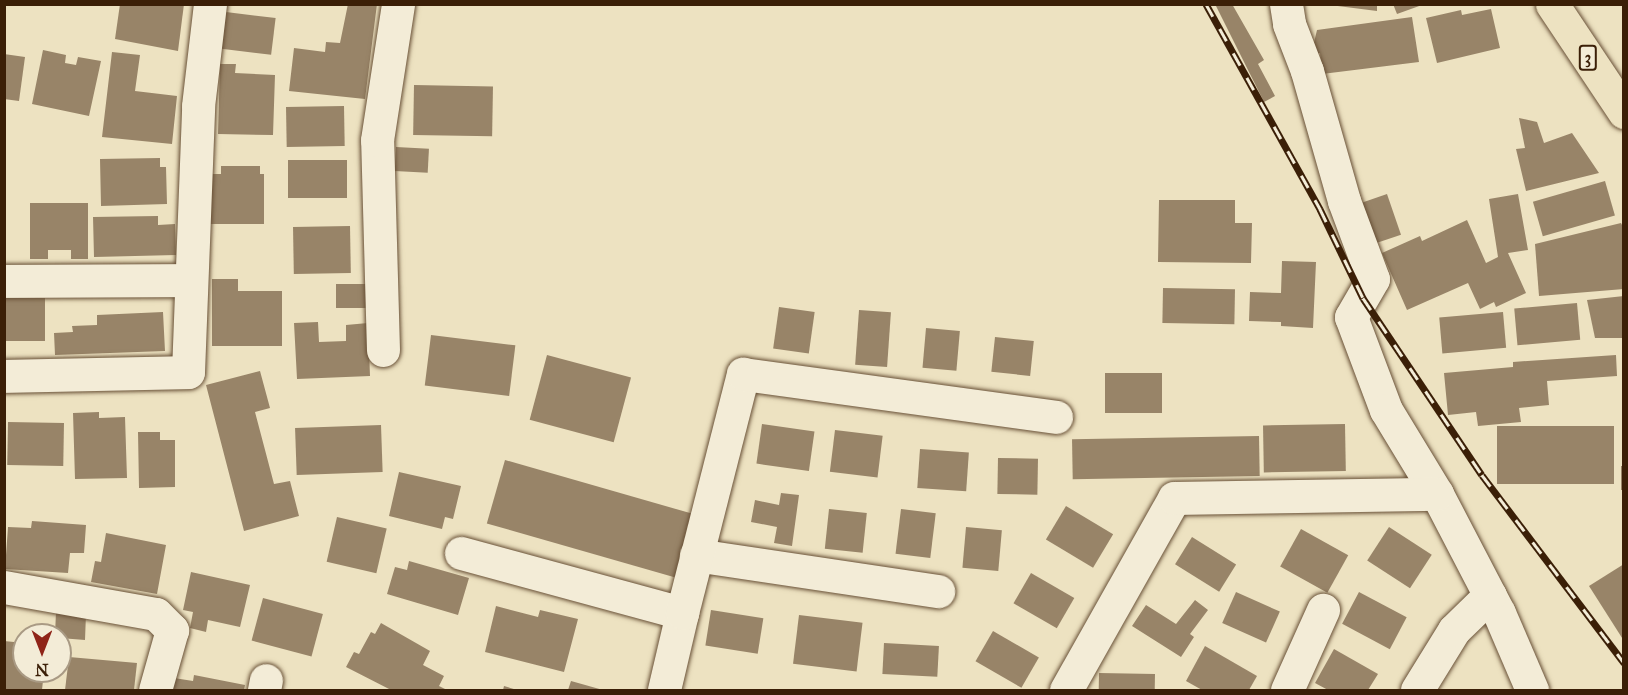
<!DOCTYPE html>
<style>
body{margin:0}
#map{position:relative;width:1628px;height:695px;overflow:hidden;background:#ede2c1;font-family:"IM FELL Great Primer",serif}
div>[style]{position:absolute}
.building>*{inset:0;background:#988468;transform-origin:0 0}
.roads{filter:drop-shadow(0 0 2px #685036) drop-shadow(0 0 2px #685036)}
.minor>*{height:33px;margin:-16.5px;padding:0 16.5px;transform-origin:16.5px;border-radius:16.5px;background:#f3ecd7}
.major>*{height:33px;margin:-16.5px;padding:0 16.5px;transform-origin:16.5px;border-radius:16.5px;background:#ede2c1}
.rail>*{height:7px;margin-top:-3.5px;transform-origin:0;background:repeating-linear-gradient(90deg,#f3ecd7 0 14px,#3b1f07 0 28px);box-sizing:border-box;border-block:2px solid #3b1f07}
span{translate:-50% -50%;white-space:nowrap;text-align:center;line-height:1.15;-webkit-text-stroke:4.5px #f3ecd7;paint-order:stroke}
.shield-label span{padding:2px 4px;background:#f3ecd7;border:2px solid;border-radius:4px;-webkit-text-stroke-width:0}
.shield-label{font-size:16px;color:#3b1f07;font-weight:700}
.frame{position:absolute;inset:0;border:6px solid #3b1f07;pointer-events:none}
.north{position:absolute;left:12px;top:623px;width:60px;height:60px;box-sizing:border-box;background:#f3ecd7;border:2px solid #a99a84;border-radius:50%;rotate:180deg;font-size:16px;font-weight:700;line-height:24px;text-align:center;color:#3b1f07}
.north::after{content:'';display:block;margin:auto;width:21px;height:27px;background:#8f2418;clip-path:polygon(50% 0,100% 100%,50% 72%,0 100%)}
</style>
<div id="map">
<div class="building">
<div style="clip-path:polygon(120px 4px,184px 4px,178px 51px,115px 39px)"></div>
<div style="clip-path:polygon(348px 4px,377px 4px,365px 99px,289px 91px,294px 48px,325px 52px,326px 42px,340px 43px)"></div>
<div style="clip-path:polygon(1215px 4px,1232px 4px,1264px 60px,1258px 64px,1275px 96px,1264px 102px)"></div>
<div style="clip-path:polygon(1322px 4px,1377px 4px,1377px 11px)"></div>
<div style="clip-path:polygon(1393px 4px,1422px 4px,1422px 5px,1397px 14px)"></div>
<div style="clip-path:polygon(1491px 9px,1500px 48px,1437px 63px,1426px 18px,1461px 10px,1462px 15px)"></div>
<div style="left:226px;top:12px;width:50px;height:37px;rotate:7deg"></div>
<div style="clip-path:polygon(1412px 17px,1419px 62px,1322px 74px,1320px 53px,1311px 55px,1317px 30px)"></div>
<div style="clip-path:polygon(43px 50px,66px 55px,65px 63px,76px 65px,78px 57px,101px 61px,89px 116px,32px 104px)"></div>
<div style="clip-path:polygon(112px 52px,140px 55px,135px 91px,177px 96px,172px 144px,102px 137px)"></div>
<div style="clip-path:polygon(4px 54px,25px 57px,19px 101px,4px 99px)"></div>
<div style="clip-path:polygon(220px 64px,236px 64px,235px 73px,275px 75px,273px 135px,218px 134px)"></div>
<div style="left:414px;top:85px;width:79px;height:50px;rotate:1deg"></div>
<div style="left:344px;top:106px;width:40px;height:58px;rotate:89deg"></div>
<div style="clip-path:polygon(1519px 118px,1537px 122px,1544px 143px,1572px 133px,1599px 173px,1526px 191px,1516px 149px,1525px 148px)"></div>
<div style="left:396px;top:147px;width:33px;height:24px;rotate:3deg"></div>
<div style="clip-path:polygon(160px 158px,160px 167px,166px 167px,167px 204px,101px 206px,100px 159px)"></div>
<div style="left:288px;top:160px;width:59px;height:38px"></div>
<div style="clip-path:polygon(221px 166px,260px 166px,260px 174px,264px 174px,264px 224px,209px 224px,209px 174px,221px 174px)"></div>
<div style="left:1605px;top:181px;width:36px;height:75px;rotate:74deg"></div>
<div style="left:1387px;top:194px;width:43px;height:26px;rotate:71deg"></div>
<div style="clip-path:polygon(1518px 194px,1528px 250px,1508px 253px,1526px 293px,1496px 307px,1494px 302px,1480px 309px,1468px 283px,1407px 310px,1382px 253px,1420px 236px,1422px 241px,1467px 220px,1486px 263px,1498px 257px,1489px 199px)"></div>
<div style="clip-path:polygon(1159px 200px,1235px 200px,1235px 223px,1252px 223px,1251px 263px,1158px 262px)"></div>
<div style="clip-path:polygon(30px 203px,88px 203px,88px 259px,71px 259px,71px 250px,48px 250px,48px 259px,30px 259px)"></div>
<div style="clip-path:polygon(158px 216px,158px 225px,175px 224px,176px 255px,94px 257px,93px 217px)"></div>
<div style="clip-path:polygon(1621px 223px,1624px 229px,1624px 289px,1539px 296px,1535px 244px)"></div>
<div style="left:350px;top:226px;width:47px;height:57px;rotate:89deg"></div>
<div style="clip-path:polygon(1282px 261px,1316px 262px,1313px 328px,1281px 326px,1281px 322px,1249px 321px,1250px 292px,1281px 293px)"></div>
<div style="clip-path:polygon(212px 279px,238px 279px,238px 291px,282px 291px,282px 346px,212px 346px)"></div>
<div style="left:336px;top:284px;width:35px;height:24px"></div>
<div style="left:1163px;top:288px;width:72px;height:35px;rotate:1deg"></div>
<div style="clip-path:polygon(1624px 296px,1624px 338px,1595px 338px,1587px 300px)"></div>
<div style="left:4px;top:298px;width:41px;height:43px"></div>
<div style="left:1577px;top:303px;width:37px;height:63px;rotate:85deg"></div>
<div style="left:779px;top:307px;width:36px;height:42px;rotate:8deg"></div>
<div style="left:859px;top:310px;width:32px;height:55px;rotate:4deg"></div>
<div style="clip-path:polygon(163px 312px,165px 351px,55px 355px,54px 333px,73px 332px,72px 326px,97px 325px,97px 315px)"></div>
<div style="left:1503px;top:312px;width:36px;height:64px;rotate:85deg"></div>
<div style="clip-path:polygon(318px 322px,319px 342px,346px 341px,346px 325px,368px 323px,370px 376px,297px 379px,294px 323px)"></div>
<div style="left:926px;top:328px;width:34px;height:40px;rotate:5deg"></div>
<div style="left:431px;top:335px;width:85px;height:51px;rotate:7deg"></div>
<div style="left:995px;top:337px;width:39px;height:35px;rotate:6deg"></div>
<div style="left:547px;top:355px;width:87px;height:67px;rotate:15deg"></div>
<div style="clip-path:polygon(1616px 355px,1617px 376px,1547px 381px,1549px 405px,1519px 408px,1521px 422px,1478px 426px,1476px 412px,1448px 415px,1444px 373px,1513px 367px,1513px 362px)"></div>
<div style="clip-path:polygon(260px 371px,270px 408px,255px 412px,274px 484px,290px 481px,299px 516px,244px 531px,206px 385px)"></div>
<div style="left:1105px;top:373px;width:57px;height:40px"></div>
<div style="clip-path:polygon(99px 412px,99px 418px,125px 417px,127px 478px,75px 479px,73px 413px)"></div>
<div style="left:8px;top:422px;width:56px;height:43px;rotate:1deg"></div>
<div style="left:762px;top:424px;width:53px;height:40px;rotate:8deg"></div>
<div style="left:1345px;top:424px;width:47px;height:82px;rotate:89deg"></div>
<div style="left:381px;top:425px;width:47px;height:86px;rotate:88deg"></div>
<div style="left:1497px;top:426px;width:117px;height:58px"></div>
<div style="left:835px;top:430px;width:48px;height:42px;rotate:7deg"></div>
<div style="clip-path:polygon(138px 432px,160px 432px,160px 440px,175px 440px,175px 487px,139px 488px)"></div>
<div style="left:1259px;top:436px;width:40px;height:187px;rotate:89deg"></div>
<div style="left:920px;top:449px;width:49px;height:39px;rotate:4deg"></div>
<div style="left:998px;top:458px;width:40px;height:36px;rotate:1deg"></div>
<div style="left:505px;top:460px;width:197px;height:66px;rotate:16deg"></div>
<div style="left:1621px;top:466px;width:3px;height:24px"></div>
<div style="clip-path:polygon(399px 472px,461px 486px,453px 519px,445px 517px,442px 529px,389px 516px)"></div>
<div style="clip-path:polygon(781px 493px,799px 495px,792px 546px,774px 543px,777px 527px,751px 522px,755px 500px,779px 505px)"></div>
<div style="left:1066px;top:506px;width:55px;height:39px;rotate:31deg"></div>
<div style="left:829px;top:509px;width:38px;height:40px;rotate:6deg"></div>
<div style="left:901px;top:509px;width:35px;height:45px;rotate:7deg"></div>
<div style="left:337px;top:517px;width:51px;height:46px;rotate:13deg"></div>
<div style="clip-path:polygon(32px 521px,86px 525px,84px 553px,70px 553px,68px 573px,5px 569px,8px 527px,31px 528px)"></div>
<div style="left:966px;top:527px;width:36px;height:41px;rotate:5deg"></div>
<div style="left:1389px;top:527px;width:51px;height:40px;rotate:33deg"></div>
<div style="left:1301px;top:529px;width:54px;height:43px;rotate:29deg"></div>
<div style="clip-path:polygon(106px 533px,166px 545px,157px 594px,91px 582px,95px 561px,101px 562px)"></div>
<div style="left:1192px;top:537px;width:52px;height:32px;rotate:32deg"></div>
<div style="clip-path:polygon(409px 561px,469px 578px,458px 615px,387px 594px,395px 567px,407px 570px)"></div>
<div style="clip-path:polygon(1624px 564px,1624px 641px,1589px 586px)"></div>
<div style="clip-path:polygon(191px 572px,250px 585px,240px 627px,208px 620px,206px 632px,190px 628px,193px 612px,183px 610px)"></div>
<div style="left:1031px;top:573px;width:50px;height:35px;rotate:30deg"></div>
<div style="left:1236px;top:592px;width:48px;height:34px;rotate:24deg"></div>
<div style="left:1359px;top:592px;width:54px;height:36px;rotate:28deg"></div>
<div style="left:263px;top:598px;width:62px;height:44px;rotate:15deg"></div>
<div style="clip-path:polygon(1195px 600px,1208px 610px,1190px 634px,1194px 637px,1181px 657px,1132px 626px,1146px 605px,1176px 624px)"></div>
<div style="clip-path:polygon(496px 606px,538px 617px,540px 610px,578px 619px,564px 672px,485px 652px)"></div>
<div style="left:711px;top:610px;width:53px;height:36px;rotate:9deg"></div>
<div style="clip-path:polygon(56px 612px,86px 614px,85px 640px,60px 638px,60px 635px,55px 635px)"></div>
<div style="left:799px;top:615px;width:64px;height:49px;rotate:7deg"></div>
<div style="clip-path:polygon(381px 623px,430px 651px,423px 665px,444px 676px,439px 686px,447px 690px,391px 690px,346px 667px,354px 652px,359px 654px,371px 632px,375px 634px)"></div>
<div style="left:993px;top:631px;width:53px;height:35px;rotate:30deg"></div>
<div style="clip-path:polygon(4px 641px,24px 643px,24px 671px,44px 671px,42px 690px,4px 690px)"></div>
<div style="left:884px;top:643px;width:55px;height:31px;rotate:3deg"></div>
<div style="clip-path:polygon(1205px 646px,1257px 676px,1249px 690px,1202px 690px,1186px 681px)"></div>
<div style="clip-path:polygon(1334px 649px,1378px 674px,1368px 690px,1328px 690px,1315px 683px)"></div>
<div style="clip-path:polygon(69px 657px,137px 663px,134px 690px,65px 690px)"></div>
<div style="left:1099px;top:673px;width:56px;height:17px;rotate:1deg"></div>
<div style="clip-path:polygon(194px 675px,245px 685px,244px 690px,172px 690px,174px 678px,193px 681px)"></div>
<div style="clip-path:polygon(571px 681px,603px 690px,568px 690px)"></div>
<div style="clip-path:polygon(504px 686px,517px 690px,503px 690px)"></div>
</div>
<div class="roads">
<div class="minor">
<div style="left:1286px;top:4px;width:20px;rotate:81deg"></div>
<div style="left:1289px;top:24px;width:50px;rotate:69deg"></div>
<div style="left:1307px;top:71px;width:135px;rotate:74.1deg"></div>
<div style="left:1344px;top:201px;width:83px;rotate:69.6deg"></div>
<div style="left:1373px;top:279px;width:44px;rotate:120.1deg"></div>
<div style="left:1351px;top:317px;width:99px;rotate:69.4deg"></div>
<div style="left:1386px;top:410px;width:98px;rotate:58.7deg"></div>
<div style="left:1437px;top:494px;width:134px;rotate:62.5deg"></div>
<div style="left:1499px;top:613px;width:84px;rotate:66.8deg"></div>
<div style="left:4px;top:281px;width:187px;rotate:-0.3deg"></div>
<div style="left:383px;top:350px;width:210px;rotate:-91.6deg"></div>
<div style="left:377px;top:140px;width:138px;rotate:-81.2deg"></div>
<div style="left:4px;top:376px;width:184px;rotate:-1.2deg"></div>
<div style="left:188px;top:372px;width:266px;rotate:-87.8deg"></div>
<div style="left:198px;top:106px;width:103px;rotate:-83.3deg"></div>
<div style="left:461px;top:553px;width:229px;rotate:15.2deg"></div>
<div style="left:682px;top:613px;width:79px;rotate:103.2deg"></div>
<div style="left:696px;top:555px;width:245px;rotate:8.5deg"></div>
<div style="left:4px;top:587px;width:154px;rotate:10.1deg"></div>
<div style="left:156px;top:614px;width:23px;rotate:45deg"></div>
<div style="left:172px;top:630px;width:62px;rotate:105.8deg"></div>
<div style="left:682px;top:613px;width:247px;rotate:-75.7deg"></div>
<div style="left:743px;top:374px;width:316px;rotate:7.8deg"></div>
<div style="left:264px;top:690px;width:10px;rotate:-79deg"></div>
<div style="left:1066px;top:690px;width:220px;rotate:-60.6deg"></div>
<div style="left:1174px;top:498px;width:263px;rotate:-0.9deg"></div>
<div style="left:1287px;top:690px;width:88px;rotate:-65.8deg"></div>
<div style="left:1417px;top:690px;width:70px;rotate:-58.3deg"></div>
<div style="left:1454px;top:630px;width:50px;rotate:-44.2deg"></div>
</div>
<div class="major">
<div style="left:1552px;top:4px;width:130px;rotate:56.3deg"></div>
</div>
</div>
<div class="rail">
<div style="left:1206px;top:4px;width:235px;rotate:60.9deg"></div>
<div style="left:1320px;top:209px;width:99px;rotate:64.2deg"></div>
<div style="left:1363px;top:298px;width:213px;rotate:56.1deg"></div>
<div style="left:1482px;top:475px;width:236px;rotate:52.9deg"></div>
</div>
<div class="shield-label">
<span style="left:1588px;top:58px">3</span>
</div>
<div class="frame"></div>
<div class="north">N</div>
</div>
